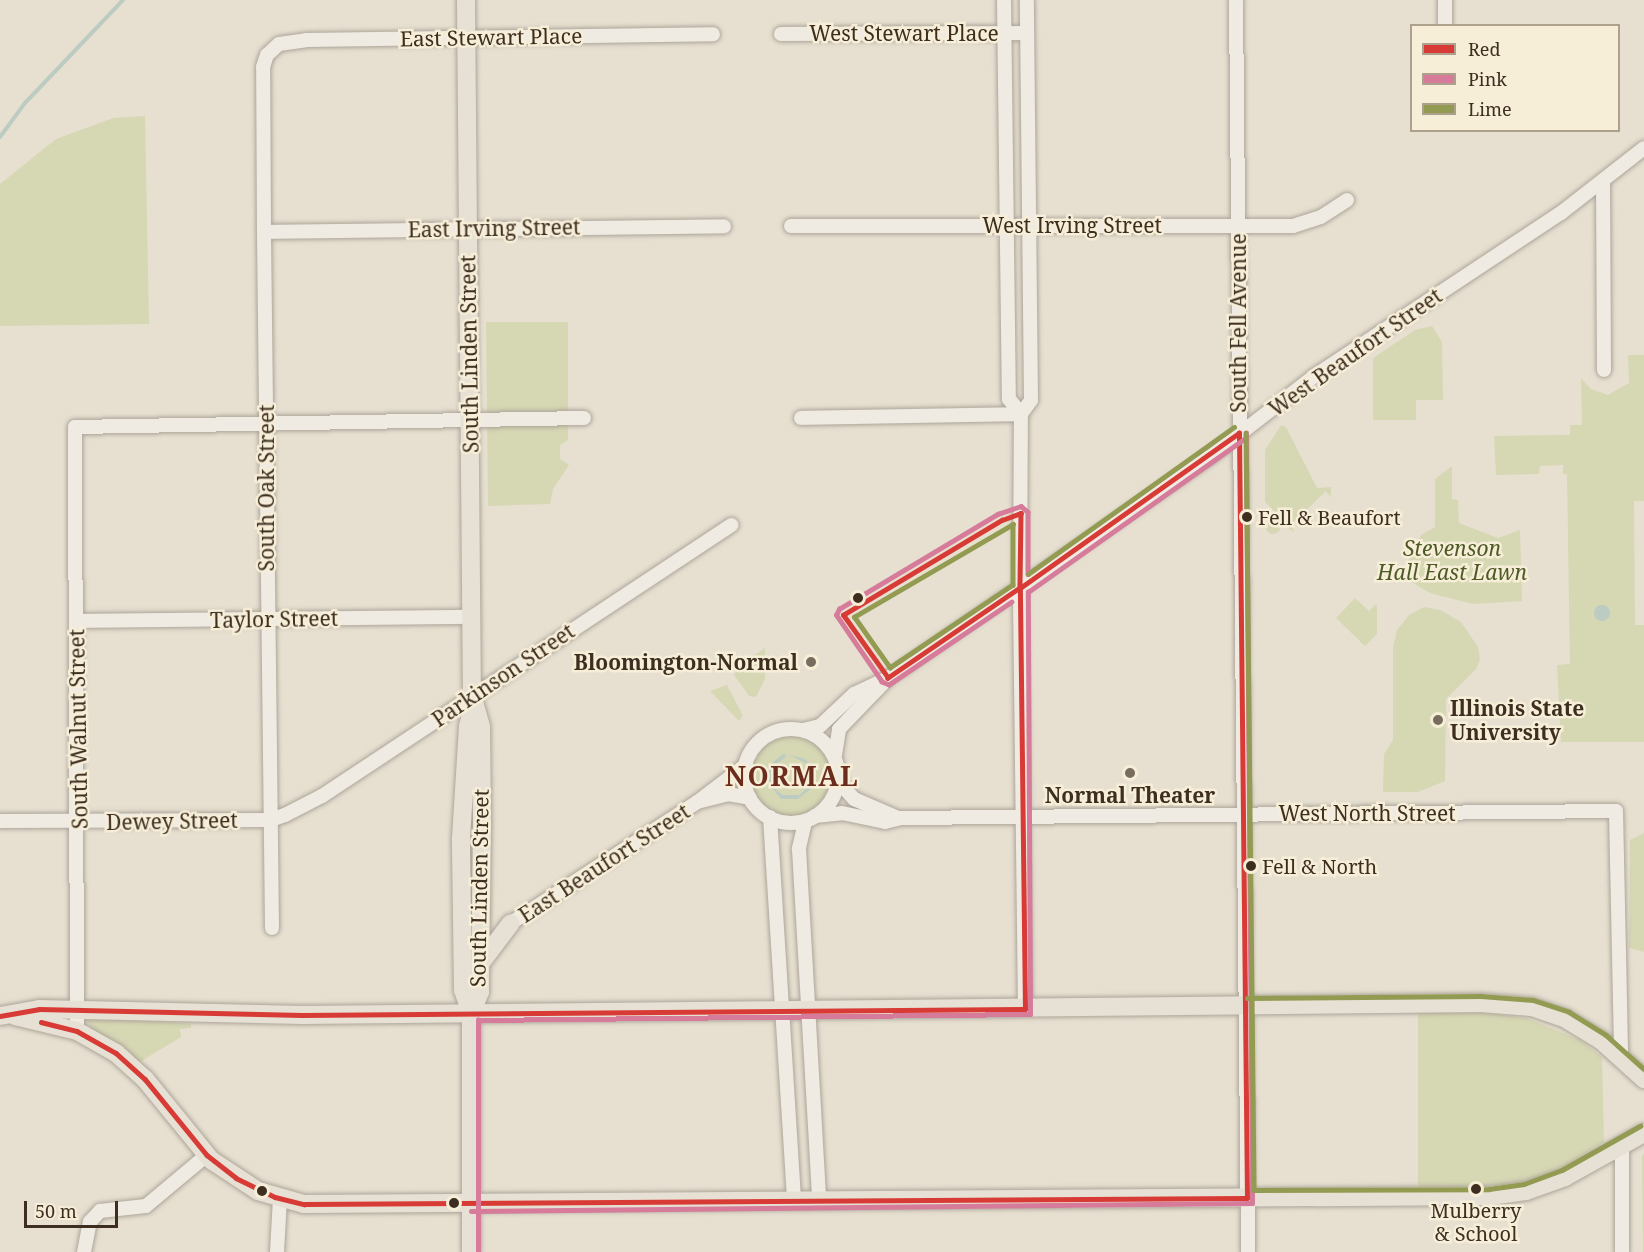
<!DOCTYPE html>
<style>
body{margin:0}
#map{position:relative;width:1644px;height:1252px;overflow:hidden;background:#e7e0d1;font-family:"Noto Serif",serif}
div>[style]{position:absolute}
.green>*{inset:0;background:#d6d7b3}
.round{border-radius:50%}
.water>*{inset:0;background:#bcccc2}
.stream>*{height:4px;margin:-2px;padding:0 2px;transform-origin:2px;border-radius:2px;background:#bcccc2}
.roads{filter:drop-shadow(0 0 2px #ada599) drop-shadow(0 0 2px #ada599)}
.minor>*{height:14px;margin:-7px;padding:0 7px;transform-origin:7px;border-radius:7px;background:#efebe3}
.minor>.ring{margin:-7px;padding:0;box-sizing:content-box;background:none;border:14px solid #efebe3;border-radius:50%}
.major>*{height:18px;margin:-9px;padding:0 9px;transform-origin:9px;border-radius:9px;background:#e6e1d4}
.bus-1>*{height:4.5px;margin:-2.25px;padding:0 2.25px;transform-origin:2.25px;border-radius:2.25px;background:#d83b35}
.bus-2>*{height:4.5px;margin:-2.25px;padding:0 2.25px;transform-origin:2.25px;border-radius:2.25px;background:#d67b99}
.bus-3>*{height:4.5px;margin:-2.25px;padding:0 2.25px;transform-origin:2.25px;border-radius:2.25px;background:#929b51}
.dots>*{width:16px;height:16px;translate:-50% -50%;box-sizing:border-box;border:3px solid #f7eed8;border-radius:50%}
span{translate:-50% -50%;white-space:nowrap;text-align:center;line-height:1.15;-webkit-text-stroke:5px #f7eed8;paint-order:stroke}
.bus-label{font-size:20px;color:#3d2e20}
.left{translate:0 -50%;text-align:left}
.street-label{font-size:21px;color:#3d2e20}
.park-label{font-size:21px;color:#4d5a26;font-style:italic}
.poi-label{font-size:21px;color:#3d2e20;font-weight:700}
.right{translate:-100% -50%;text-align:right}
.district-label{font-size:27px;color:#6b2e1e;font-weight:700;letter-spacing:1.5px}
.legend{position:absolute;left:1410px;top:24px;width:210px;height:108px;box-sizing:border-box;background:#f7eed8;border:2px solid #ada18e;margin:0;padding:8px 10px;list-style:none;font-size:18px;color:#3d2e20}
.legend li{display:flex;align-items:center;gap:12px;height:30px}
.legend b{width:30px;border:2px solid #ada18e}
.scale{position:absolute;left:24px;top:1201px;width:94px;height:27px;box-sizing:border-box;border:3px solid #3d2e20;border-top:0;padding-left:8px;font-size:18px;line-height:21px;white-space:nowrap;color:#3d2e20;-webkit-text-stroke:4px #f7eed8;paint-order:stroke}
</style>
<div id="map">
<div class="green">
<div style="clip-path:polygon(145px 116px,149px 324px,0 326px,0 184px,56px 139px,113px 118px)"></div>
<div style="clip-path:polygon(486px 322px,568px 322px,568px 440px,560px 445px,560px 459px,569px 465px,553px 489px,550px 504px,488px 506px)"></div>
<div style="clip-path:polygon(1432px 326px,1442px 342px,1443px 400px,1416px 400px,1416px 420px,1373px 420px,1373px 358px,1415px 330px)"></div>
<div style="clip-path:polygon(1628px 355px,1644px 355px,1644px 501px,1634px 501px,1635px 625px,1644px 625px,1644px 742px,1561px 742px,1557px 665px,1570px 664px,1567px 474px,1563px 474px,1563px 465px,1540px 466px,1539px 474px,1496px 475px,1494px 436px,1570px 435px,1570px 425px,1582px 425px,1581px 378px,1591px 389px,1608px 395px,1629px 383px)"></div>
<div style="clip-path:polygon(1281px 425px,1286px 427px,1317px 488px,1331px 487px,1331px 498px,1326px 491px,1291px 525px,1294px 532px,1283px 525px,1285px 522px,1265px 502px,1265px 450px)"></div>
<div style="clip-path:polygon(1452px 466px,1452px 499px,1458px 500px,1459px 523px,1498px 538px,1520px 530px,1522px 601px,1473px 604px,1430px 593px,1401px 576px,1421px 535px,1435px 527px,1435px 479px)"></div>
<div class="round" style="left:1266px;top:520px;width:14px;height:14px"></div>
<div style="clip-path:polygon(1355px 598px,1369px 611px,1376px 604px,1377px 608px,1377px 634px,1365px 646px,1336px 618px)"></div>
<div style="clip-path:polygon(1424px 607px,1440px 610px,1461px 622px,1478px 647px,1480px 659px,1476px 669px,1446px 699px,1445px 781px,1418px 792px,1383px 792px,1384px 754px,1393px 740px,1393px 647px,1397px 630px,1409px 615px)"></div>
<div style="clip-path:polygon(765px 648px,765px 679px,756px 697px,749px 696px,734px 675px,742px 663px)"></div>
<div style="clip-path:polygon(727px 685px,743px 716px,739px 721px,710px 691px)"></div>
<div class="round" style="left:752px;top:736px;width:80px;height:80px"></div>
<div style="clip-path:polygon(1644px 833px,1644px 952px,1629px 948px,1630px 840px)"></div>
<div style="clip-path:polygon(1418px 1013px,1486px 1013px,1526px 1018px,1580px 1040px,1602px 1057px,1604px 1142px,1563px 1167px,1507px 1188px,1418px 1192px)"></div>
<div style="clip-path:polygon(86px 1018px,128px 1019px,191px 1024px,191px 1028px,180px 1029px,181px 1037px,140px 1062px,92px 1030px)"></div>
<div style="clip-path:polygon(1644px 1153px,1644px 1252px,1643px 1252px,1642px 1156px)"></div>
</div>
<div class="water">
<div class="round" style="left:1594px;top:605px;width:16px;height:16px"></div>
<div style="clip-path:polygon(784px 753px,786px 757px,775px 765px,771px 778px,776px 790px,783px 795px,800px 795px,811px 783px,807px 764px,790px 755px,805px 759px,814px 770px,813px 787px,798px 799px,781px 799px,768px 782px,769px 766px)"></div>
</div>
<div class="stream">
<div style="left:0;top:137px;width:42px;rotate:-53.7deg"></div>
<div style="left:25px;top:103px;width:142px;rotate:-46.4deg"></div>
</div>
<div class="roads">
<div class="minor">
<div style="left:1004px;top:0;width:399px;rotate:89.3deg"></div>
<div style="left:1009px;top:399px;width:19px;rotate:51deg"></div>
<div style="left:1236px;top:0;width:1252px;rotate:89.45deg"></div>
<div style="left:1445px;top:0;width:26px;rotate:90deg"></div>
<div style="left:781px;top:34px;width:246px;rotate:-0.2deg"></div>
<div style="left:1603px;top:181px;width:189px;rotate:89.7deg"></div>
<div style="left:791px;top:226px;width:502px"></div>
<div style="left:1293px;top:226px;width:29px;rotate:-18deg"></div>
<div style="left:1321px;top:217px;width:31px;rotate:-33deg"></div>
<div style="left:264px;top:232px;width:460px;rotate:-0.7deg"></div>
<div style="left:801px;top:418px;width:220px;rotate:-1deg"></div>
<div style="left:76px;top:621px;width:395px;rotate:-0.6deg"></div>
<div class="ring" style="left:744px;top:729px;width:80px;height:80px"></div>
<div style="left:803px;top:730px;width:17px;rotate:-13deg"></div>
<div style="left:820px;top:726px;width:47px;rotate:-43.3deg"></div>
<div style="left:854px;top:694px;width:38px;rotate:-25deg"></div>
<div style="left:835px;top:755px;width:26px;rotate:-81deg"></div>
<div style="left:839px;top:729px;width:71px;rotate:-46.1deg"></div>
<div style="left:888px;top:678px;width:391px;rotate:-34.5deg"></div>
<div style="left:1210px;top:457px;width:130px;rotate:-37.8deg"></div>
<div style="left:1313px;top:377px;width:297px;rotate:-33.5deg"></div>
<div style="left:1561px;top:213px;width:105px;rotate:-38.1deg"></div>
<div style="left:837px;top:780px;width:25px;rotate:48deg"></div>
<div style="left:854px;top:799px;width:46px;rotate:23.2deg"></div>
<div style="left:700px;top:800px;width:58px;rotate:-37.3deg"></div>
<div style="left:815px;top:816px;width:27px;rotate:-6deg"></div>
<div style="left:842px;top:813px;width:44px;rotate:11.8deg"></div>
<div style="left:885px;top:822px;width:16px;rotate:-14deg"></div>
<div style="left:901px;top:818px;width:715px;rotate:-0.56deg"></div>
<div style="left:1616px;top:811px;width:247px;rotate:88.8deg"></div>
<div style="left:770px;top:817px;width:385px;rotate:86.4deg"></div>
<div style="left:0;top:821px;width:271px;rotate:-0.2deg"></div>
<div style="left:271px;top:820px;width:15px;rotate:-20deg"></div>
<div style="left:285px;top:815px;width:42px;rotate:-27.2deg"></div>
<div style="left:322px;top:796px;width:491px;rotate:-33.5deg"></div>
<div style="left:805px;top:822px;width:28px;rotate:103deg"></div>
<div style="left:799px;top:849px;width:352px;rotate:86.7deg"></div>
<div style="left:511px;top:923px;width:222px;rotate:-33deg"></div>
<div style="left:697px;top:802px;width:32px;rotate:-14deg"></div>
<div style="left:728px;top:794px;width:22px;rotate:10deg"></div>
<div style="left:272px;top:928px;width:696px;rotate:-90.66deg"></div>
<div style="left:264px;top:232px;width:165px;rotate:-90.3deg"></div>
<div style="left:263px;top:67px;width:13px;rotate:-72deg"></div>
<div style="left:267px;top:55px;width:16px;rotate:-43deg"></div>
<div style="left:279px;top:44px;width:27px;rotate:-8deg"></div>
<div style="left:306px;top:40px;width:407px;rotate:-0.8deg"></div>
<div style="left:1025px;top:1009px;width:421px;rotate:-90.7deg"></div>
<div style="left:1020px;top:588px;width:174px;rotate:-89.7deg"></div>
<div style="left:1021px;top:414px;width:17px;rotate:-54deg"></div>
<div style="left:1031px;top:400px;width:400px;rotate:-90.6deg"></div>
<div style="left:77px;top:1031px;width:604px;rotate:-90.19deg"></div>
<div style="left:75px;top:427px;width:509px;rotate:-1.01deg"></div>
<div style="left:1622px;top:1143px;width:109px;rotate:90deg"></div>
<div style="left:84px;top:1252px;width:31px;rotate:-79deg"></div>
<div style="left:90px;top:1222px;width:15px;rotate:-48deg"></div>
<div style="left:100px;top:1211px;width:46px;rotate:-6.2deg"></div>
<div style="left:146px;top:1206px;width:80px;rotate:-39.9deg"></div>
<div style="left:277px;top:1252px;width:53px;rotate:-86.8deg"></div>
</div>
<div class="major">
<div style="left:466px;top:0;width:695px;rotate:89.51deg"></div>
<div style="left:472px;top:695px;width:33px;rotate:74deg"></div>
<div style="left:481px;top:727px;width:96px;rotate:89.4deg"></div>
<div style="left:482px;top:823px;width:169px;rotate:90.7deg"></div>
<div style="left:480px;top:992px;width:23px;rotate:113deg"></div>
<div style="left:480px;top:964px;width:51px;rotate:-52.9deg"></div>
<div style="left:0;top:1016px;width:40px;rotate:-10deg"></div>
<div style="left:39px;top:1009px;width:263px;rotate:1.3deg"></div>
<div style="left:302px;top:1015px;width:1179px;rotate:-0.58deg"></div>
<div style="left:1481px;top:1003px;width:51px;rotate:4.5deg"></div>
<div style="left:1532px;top:1007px;width:36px;rotate:19deg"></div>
<div style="left:1566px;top:1019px;width:42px;rotate:31.4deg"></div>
<div style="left:1602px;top:1041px;width:57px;rotate:42.1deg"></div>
<div style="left:15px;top:1016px;width:64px;rotate:13.6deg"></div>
<div style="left:77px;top:1031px;width:45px;rotate:29.4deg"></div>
<div style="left:116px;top:1053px;width:39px;rotate:42deg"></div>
<div style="left:145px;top:1079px;width:104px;rotate:50.8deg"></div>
<div style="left:211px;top:1160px;width:56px;rotate:33.4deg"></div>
<div style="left:258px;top:1191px;width:48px;rotate:15.8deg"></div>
<div style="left:304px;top:1204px;width:1186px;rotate:-0.39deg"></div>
<div style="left:1490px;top:1196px;width:36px;rotate:-8deg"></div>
<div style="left:1526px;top:1191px;width:41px;rotate:-19.7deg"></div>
<div style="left:1565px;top:1177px;width:90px;rotate:-29.1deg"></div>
<div style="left:471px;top:1252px;width:239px;rotate:-90deg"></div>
<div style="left:471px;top:1013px;width:24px;rotate:-109deg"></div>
<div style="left:463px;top:990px;width:152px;rotate:-90.8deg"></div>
<div style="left:461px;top:838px;width:112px;rotate:-86.4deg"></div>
<div style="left:468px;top:726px;width:19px;rotate:-74deg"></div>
</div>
</div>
<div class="bus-1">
<div style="left:1021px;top:513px;width:75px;rotate:90.8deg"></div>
<div style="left:1020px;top:588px;width:160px;rotate:145.7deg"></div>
<div style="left:888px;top:678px;width:77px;rotate:-125.5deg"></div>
<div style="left:843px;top:615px;width:185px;rotate:-30.9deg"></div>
<div style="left:1002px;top:520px;width:20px;rotate:-20deg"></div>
<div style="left:1020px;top:588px;width:268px;rotate:-35.3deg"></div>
<div style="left:0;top:1016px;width:40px;rotate:-10deg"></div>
<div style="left:39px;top:1009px;width:263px;rotate:1.3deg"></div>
<div style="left:302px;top:1015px;width:723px;rotate:-0.48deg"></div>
<div style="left:1025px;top:1009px;width:421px;rotate:-90.7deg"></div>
<div style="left:41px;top:1022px;width:37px;rotate:14deg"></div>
<div style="left:77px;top:1031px;width:45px;rotate:29.4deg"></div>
<div style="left:116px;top:1053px;width:39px;rotate:42deg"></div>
<div style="left:145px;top:1079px;width:98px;rotate:50.8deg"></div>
<div style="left:207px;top:1155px;width:37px;rotate:38deg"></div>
<div style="left:236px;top:1178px;width:43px;rotate:26deg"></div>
<div style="left:275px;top:1197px;width:30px;rotate:14deg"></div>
<div style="left:304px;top:1204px;width:943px;rotate:-0.36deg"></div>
<div style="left:1247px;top:1198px;width:765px;rotate:-90.6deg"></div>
</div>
<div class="bus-2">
<div style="left:1012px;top:602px;width:148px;rotate:146deg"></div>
<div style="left:889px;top:685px;width:8px;rotate:-157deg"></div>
<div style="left:882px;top:682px;width:81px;rotate:-124.5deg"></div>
<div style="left:836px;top:615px;width:7px;rotate:-63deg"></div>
<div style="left:839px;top:609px;width:185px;rotate:-30.9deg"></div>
<div style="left:998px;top:514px;width:24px;rotate:-19deg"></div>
<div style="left:1021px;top:506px;width:9px;rotate:41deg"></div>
<div style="left:1028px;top:512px;width:62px;rotate:90deg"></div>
<div style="left:471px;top:1211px;width:781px;rotate:-0.59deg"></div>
<div style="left:1252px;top:1203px;width:770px;rotate:-90.45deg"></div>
<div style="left:478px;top:1252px;width:232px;rotate:-90deg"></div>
<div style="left:478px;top:1020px;width:552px;rotate:-0.62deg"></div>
<div style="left:1030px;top:1014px;width:422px;rotate:-90.3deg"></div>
<div style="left:1028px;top:592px;width:265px;rotate:-35.3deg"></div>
</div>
<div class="bus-3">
<div style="left:1246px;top:433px;width:757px;rotate:89.39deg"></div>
<div style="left:1254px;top:1190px;width:235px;rotate:-0.2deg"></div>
<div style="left:1489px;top:1189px;width:35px;rotate:-8deg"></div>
<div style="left:1524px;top:1184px;width:40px;rotate:-20.2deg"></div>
<div style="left:1562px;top:1170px;width:90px;rotate:-29.4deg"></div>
<div style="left:1013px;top:524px;width:61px;rotate:90deg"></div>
<div style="left:1013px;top:585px;width:148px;rotate:146deg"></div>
<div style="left:890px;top:668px;width:62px;rotate:-125.2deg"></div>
<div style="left:854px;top:617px;width:184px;rotate:-30.3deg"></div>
<div style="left:1028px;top:574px;width:253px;rotate:-35.5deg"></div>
<div style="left:1247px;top:998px;width:234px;rotate:-0.5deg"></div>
<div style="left:1481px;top:996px;width:52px;rotate:4.4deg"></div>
<div style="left:1533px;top:1000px;width:38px;rotate:18deg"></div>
<div style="left:1569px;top:1012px;width:44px;rotate:31.9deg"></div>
<div style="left:1606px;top:1035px;width:51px;rotate:41.8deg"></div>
</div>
<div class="dots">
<div style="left:1247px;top:517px;background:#3d2e20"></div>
<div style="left:858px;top:598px;background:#3d2e20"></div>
<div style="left:811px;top:662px;background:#786c5e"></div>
<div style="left:1438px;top:720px;background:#786c5e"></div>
<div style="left:1130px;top:773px;background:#786c5e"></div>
<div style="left:1251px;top:866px;background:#3d2e20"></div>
<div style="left:1476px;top:1189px;background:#3d2e20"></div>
<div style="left:262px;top:1191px;background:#3d2e20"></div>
<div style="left:454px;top:1203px;background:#3d2e20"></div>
</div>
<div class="bus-label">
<span class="left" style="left:1258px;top:517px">Fell &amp; Beaufort</span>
<span class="left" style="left:1262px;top:866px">Fell &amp; North</span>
<span style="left:1476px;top:1222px">Mulberry<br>&amp; School</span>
</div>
<div class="street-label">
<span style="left:904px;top:33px">West Stewart Place</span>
<span style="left:491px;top:37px;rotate:-1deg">East Stewart Place</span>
<span style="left:1072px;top:225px">West Irving Street</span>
<span style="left:494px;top:228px;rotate:-1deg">East Irving Street</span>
<span style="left:1238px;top:323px;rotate:-90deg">South Fell Avenue</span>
<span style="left:1355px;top:352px;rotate:-35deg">West Beaufort Street</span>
<span style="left:469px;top:354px;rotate:-91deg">South Linden Street</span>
<span style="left:266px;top:488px;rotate:-90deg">South Oak Street</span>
<span style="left:274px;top:619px;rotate:-1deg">Taylor Street</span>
<span style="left:503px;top:675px;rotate:-34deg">Parkinson Street</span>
<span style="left:78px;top:729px;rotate:-91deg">South Walnut Street</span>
<span style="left:1367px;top:813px">West North Street</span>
<span style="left:172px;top:821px;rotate:-1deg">Dewey Street</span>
<span style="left:604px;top:863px;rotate:-33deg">East Beaufort Street</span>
<span style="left:479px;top:888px;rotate:-89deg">South Linden Street</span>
</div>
<div class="park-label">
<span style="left:1452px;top:560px">Stevenson<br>Hall East Lawn</span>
</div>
<div class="poi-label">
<span class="right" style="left:798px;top:662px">Bloomington-Normal</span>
<span class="left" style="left:1450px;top:720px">Illinois State<br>University</span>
<span style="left:1130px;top:795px">Normal Theater</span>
</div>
<div class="district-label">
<span style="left:792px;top:776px">NORMAL</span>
</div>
<ul class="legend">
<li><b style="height:8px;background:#d83b35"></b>Red</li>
<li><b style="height:8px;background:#d67b99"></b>Pink</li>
<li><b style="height:8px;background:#929b51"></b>Lime</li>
</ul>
<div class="scale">50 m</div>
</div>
